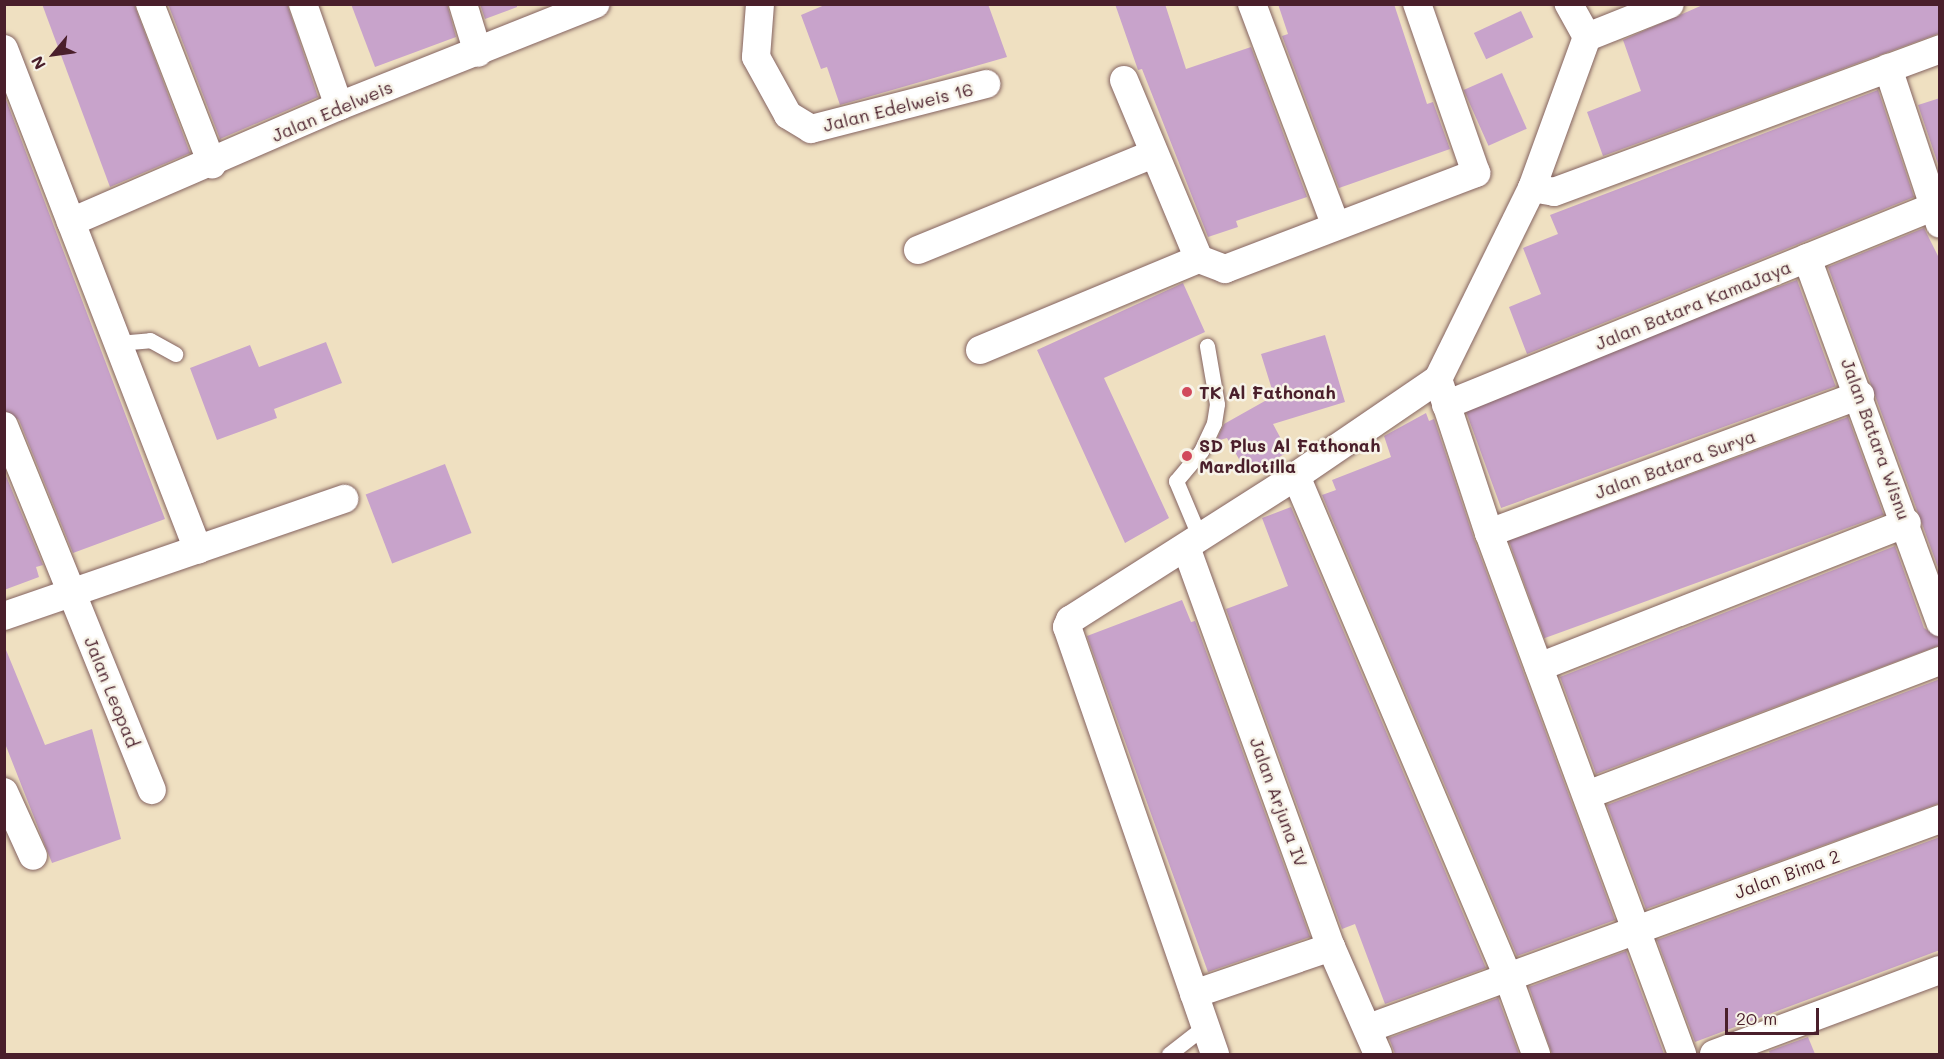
<!DOCTYPE html>
<style>
body{margin:0}
#map{position:relative;width:1944px;height:1059px;overflow:hidden;background:#efe0c1;font-family:Mali,sans-serif}
div>[style]{position:absolute}
.building>*{inset:0;background:#c8a3cb;transform-origin:0 0}
.roads{filter:drop-shadow(0 0 2px #846360) drop-shadow(0 0 2px #846360)}
.service>*{height:15px;margin:-7.5px;padding:0 7.5px;transform-origin:7.5px;border-radius:7.5px;background:#fff}
.minor>*{height:28px;margin:-14px;padding:0 14px;transform-origin:14px;border-radius:14px;background:#fff}
.dots>*{width:16px;height:16px;translate:-50% -50%;box-sizing:border-box;border:3px solid #f7f3e8;border-radius:50%}
span{translate:-50% -50%;white-space:nowrap;text-align:center;line-height:1.15;-webkit-text-stroke:5px #f7f3e8;paint-order:stroke}
.street-label{font-size:18px;color:#4a1f2b}
.poi-label{font-size:18px;color:#4a1f2b;font-weight:700}
.left{translate:0 -50%;text-align:left}
.frame{position:absolute;inset:0;border:6px solid #4a1f2b;pointer-events:none}
.north{position:absolute;left:24px;top:24px;width:60px;height:60px;-webkit-text-stroke:4px #f7f3e8;paint-order:stroke;rotate:241deg;font-size:16px;font-weight:700;line-height:24px;text-align:center;color:#4a1f2b}
.north::after{content:'';display:block;margin:auto;width:21px;height:27px;background:#4a1f2b;clip-path:polygon(50% 0,100% 100%,50% 72%,0 100%)}
.scale{position:absolute;left:1725px;top:1008px;width:94px;height:27px;box-sizing:border-box;border:3px solid #4a1f2b;border-top:0;padding-left:8px;font-size:18px;line-height:21px;white-space:nowrap;color:#4a1f2b;-webkit-text-stroke:4px #f7f3e8;paint-order:stroke}
</style>
<div id="map">
<div class="building">
<div style="clip-path:polygon(42px 4px,134px 4px,190px 153px,110px 187px)"></div>
<div style="clip-path:polygon(168px 4px,287px 4px,318px 97px,220px 139px)"></div>
<div style="clip-path:polygon(351px 4px,447px 4px,456px 37px,375px 67px)"></div>
<div style="clip-path:polygon(480px 4px,517px 4px,517px 7px,485px 19px)"></div>
<div style="clip-path:polygon(827px 4px,988px 4px,1007px 57px,840px 105px,827px 67px,821px 69px,801px 15px)"></div>
<div style="clip-path:polygon(1115px 4px,1165px 4px,1186px 69px,1251px 47px,1307px 197px,1236px 221px,1238px 227px,1208px 237px,1142px 69px,1138px 70px)"></div>
<div style="clip-path:polygon(1278px 4px,1394px 4px,1427px 104px,1433px 102px,1450px 149px,1339px 188px,1282px 36px,1288px 34px)"></div>
<div style="clip-path:polygon(1705px 4px,1940px 4px,1940px 33px,1603px 156px,1587px 112px,1641px 91px,1623px 40px)"></div>
<div style="left:1521px;top:11px;width:29px;height:52px;rotate:65deg"></div>
<div style="left:1502px;top:73px;width:61px;height:42px;rotate:66deg"></div>
<div style="clip-path:polygon(1878px 90px,1914px 197px,1527px 354px,1509px 307px,1541px 294px,1523px 248px,1558px 234px,1550px 215px)"></div>
<div style="clip-path:polygon(5px 97px,165px 519px,73px 553px,19px 420px,4px 410px)"></div>
<div style="clip-path:polygon(1940px 98px,1940px 170px,1918px 105px)"></div>
<div style="clip-path:polygon(1924px 228px,1940px 260px,1940px 573px,1828px 267px)"></div>
<div style="left:1797px;top:280px;width:113px;height:356px;rotate:70deg"></div>
<div style="clip-path:polygon(1183px 283px,1205px 332px,1104px 378px,1169px 518px,1125px 543px,1037px 350px)"></div>
<div style="clip-path:polygon(1325px 335px,1345px 402px,1273px 424px,1288px 452px,1248px 475px,1227px 438px,1216px 441px,1224px 424px,1274px 396px,1261px 354px)"></div>
<div style="clip-path:polygon(326px 342px,342px 383px,274px 409px,277px 418px,217px 440px,190px 368px,250px 345px,259px 367px)"></div>
<div style="clip-path:polygon(1426px 413px,1429px 421px,1434px 419px,1474px 539px,1615px 920px,1517px 956px,1322px 495px,1336px 490px,1332px 480px,1391px 457px,1384px 436px)"></div>
<div style="left:1848px;top:417px;width:104px;height:361px;rotate:70deg"></div>
<div style="left:445px;top:464px;width:74px;height:85px;rotate:69deg"></div>
<div style="clip-path:polygon(4px 471px,43px 565px,36px 567px,39px 577px,4px 590px)"></div>
<div style="clip-path:polygon(1291px 507px,1486px 968px,1385px 1004px,1355px 924px,1342px 929px,1226px 609px,1288px 586px,1262px 518px)"></div>
<div style="clip-path:polygon(1895px 546px,1924px 628px,1940px 638px,1940px 645px,1596px 774px,1560px 677px)"></div>
<div style="clip-path:polygon(1182px 600px,1191px 622px,1195px 621px,1310px 937px,1208px 972px,1087px 636px)"></div>
<div style="clip-path:polygon(4px 645px,45px 745px,92px 729px,121px 839px,52px 863px,4px 741px)"></div>
<div style="clip-path:polygon(1940px 679px,1940px 803px,1646px 909px,1607px 805px)"></div>
<div style="clip-path:polygon(1940px 837px,1940px 950px,1695px 1042px,1657px 940px)"></div>
<div style="clip-path:polygon(1626px 951px,1664px 1054px,1552px 1054px,1529px 987px)"></div>
<div style="clip-path:polygon(1498px 998px,1519px 1054px,1395px 1054px,1389px 1038px)"></div>
<div style="clip-path:polygon(1808px 1037px,1815px 1054px,1770px 1054px,1769px 1051px)"></div>
</div>
<div class="roads">
<div class="service">
<div style="left:118px;top:343px;width:32px;rotate:-5deg"></div>
<div style="left:150px;top:340px;width:29px;rotate:29deg"></div>
<div style="left:1200px;top:538px;width:62px;rotate:-112.8deg"></div>
<div style="left:1176px;top:481px;width:39px;rotate:-50deg"></div>
<div style="left:1201px;top:451px;width:31px;rotate:-65deg"></div>
<div style="left:1214px;top:423px;width:19px;rotate:-81deg"></div>
<div style="left:1217px;top:404px;width:59px;rotate:-99.8deg"></div>
<div style="left:1169px;top:1054px;width:46px;rotate:-37.9deg"></div>
</div>
<div class="minor">
<div style="left:150px;top:4px;width:172px;rotate:68.8deg"></div>
<div style="left:303px;top:4px;width:108px;rotate:70.6deg"></div>
<div style="left:463px;top:4px;width:51px;rotate:73deg"></div>
<div style="left:760px;top:4px;width:53px;rotate:94.3deg"></div>
<div style="left:756px;top:57px;width:66px;rotate:61.1deg"></div>
<div style="left:788px;top:115px;width:27px;rotate:31deg"></div>
<div style="left:811px;top:129px;width:181px;rotate:-14.4deg"></div>
<div style="left:1252px;top:4px;width:237px;rotate:69.3deg"></div>
<div style="left:1587px;top:37px;width:89px;rotate:-21.7deg"></div>
<div style="left:4px;top:49px;width:537px;rotate:68.83deg"></div>
<div style="left:1888px;top:68px;width:164px;rotate:71.6deg"></div>
<div style="left:1124px;top:80px;width:194px;rotate:67.3deg"></div>
<div style="left:1532px;top:188px;width:22px;rotate:10deg"></div>
<div style="left:1554px;top:192px;width:412px;rotate:-20.3deg"></div>
<div style="left:71px;top:222px;width:292px;rotate:-23.4deg"></div>
<div style="left:339px;top:106px;width:276px;rotate:-21.7deg"></div>
<div style="left:918px;top:250px;width:254px;rotate:-22.2deg"></div>
<div style="left:1807px;top:258px;width:388px;rotate:69.9deg"></div>
<div style="left:980px;top:350px;width:237px;rotate:-22.6deg"></div>
<div style="left:1199px;top:259px;width:28px;rotate:21deg"></div>
<div style="left:1225px;top:269px;width:269px;rotate:-20.9deg"></div>
<div style="left:1476px;top:173px;width:179px;rotate:-109.2deg"></div>
<div style="left:1438px;top:379px;width:162px;rotate:71.7deg"></div>
<div style="left:1489px;top:533px;width:556px;rotate:69.67deg"></div>
<div style="left:1446px;top:405px;width:533px;rotate:-22.14deg"></div>
<div style="left:4px;top:426px;width:393px;rotate:67.9deg"></div>
<div style="left:1296px;top:476px;width:544px;rotate:67.06deg"></div>
<div style="left:1508px;top:977px;width:82px;rotate:70deg"></div>
<div style="left:1489px;top:533px;width:396px;rotate:-20.4deg"></div>
<div style="left:1186px;top:547px;width:425px;rotate:70.1deg"></div>
<div style="left:1331px;top:947px;width:117px;rotate:66.3deg"></div>
<div style="left:4px;top:616px;width:360px;rotate:-19deg"></div>
<div style="left:1539px;top:667px;width:395px;rotate:-21.4deg"></div>
<div style="left:4px;top:792px;width:70px;rotate:65.6deg"></div>
<div style="left:1587px;top:795px;width:378px;rotate:-20.8deg"></div>
<div style="left:1194px;top:994px;width:145px;rotate:-18.9deg"></div>
<div style="left:1369px;top:1028px;width:608px;rotate:-20.1deg"></div>
<div style="left:1215px;top:1054px;width:452px;rotate:-109.1deg"></div>
<div style="left:1067px;top:627px;width:8px;rotate:-67deg"></div>
<div style="left:1070px;top:620px;width:268px;rotate:-32.5deg"></div>
<div style="left:1296px;top:476px;width:172px;rotate:-34.3deg"></div>
<div style="left:1438px;top:379px;width:213px;rotate:-63.8deg"></div>
<div style="left:1532px;top:188px;width:161px;rotate:-70deg"></div>
<div style="left:1587px;top:37px;width:38px;rotate:-119deg"></div>
<div style="left:1714px;top:1054px;width:241px;rotate:-20.4deg"></div>
</div>
</div>
<div class="dots">
<div style="left:1187px;top:392px;background:#d1495b"></div>
<div style="left:1187px;top:456px;background:#d1495b"></div>
</div>
<div class="street-label">
<span style="left:898px;top:107px;rotate:-14deg">Jalan Edelweis 16</span>
<span style="left:332px;top:111px;rotate:-23deg">Jalan Edelweis</span>
<span style="left:1693px;top:305px;rotate:-22deg">Jalan Batara KamaJaya</span>
<span style="left:1876px;top:439px;rotate:70deg">Jalan Batara Wisnu</span>
<span style="left:1675px;top:464px;rotate:-20deg">Jalan Batara Surya</span>
<span style="left:112px;top:692px;rotate:68deg">Jalan Leopad</span>
<span style="left:1279px;top:802px;rotate:70deg">Jalan Arjuna IV</span>
<span style="left:1787px;top:874px;rotate:-20deg">Jalan Bima 2</span>
</div>
<div class="poi-label">
<span class="left" style="left:1199px;top:392px">TK Al Fathonah</span>
<span class="left" style="left:1199px;top:456px">SD Plus Al Fathonah<br>Mardlotilla</span>
</div>
<div class="frame"></div>
<div class="north">N</div>
<div class="scale">20 m</div>
</div>
